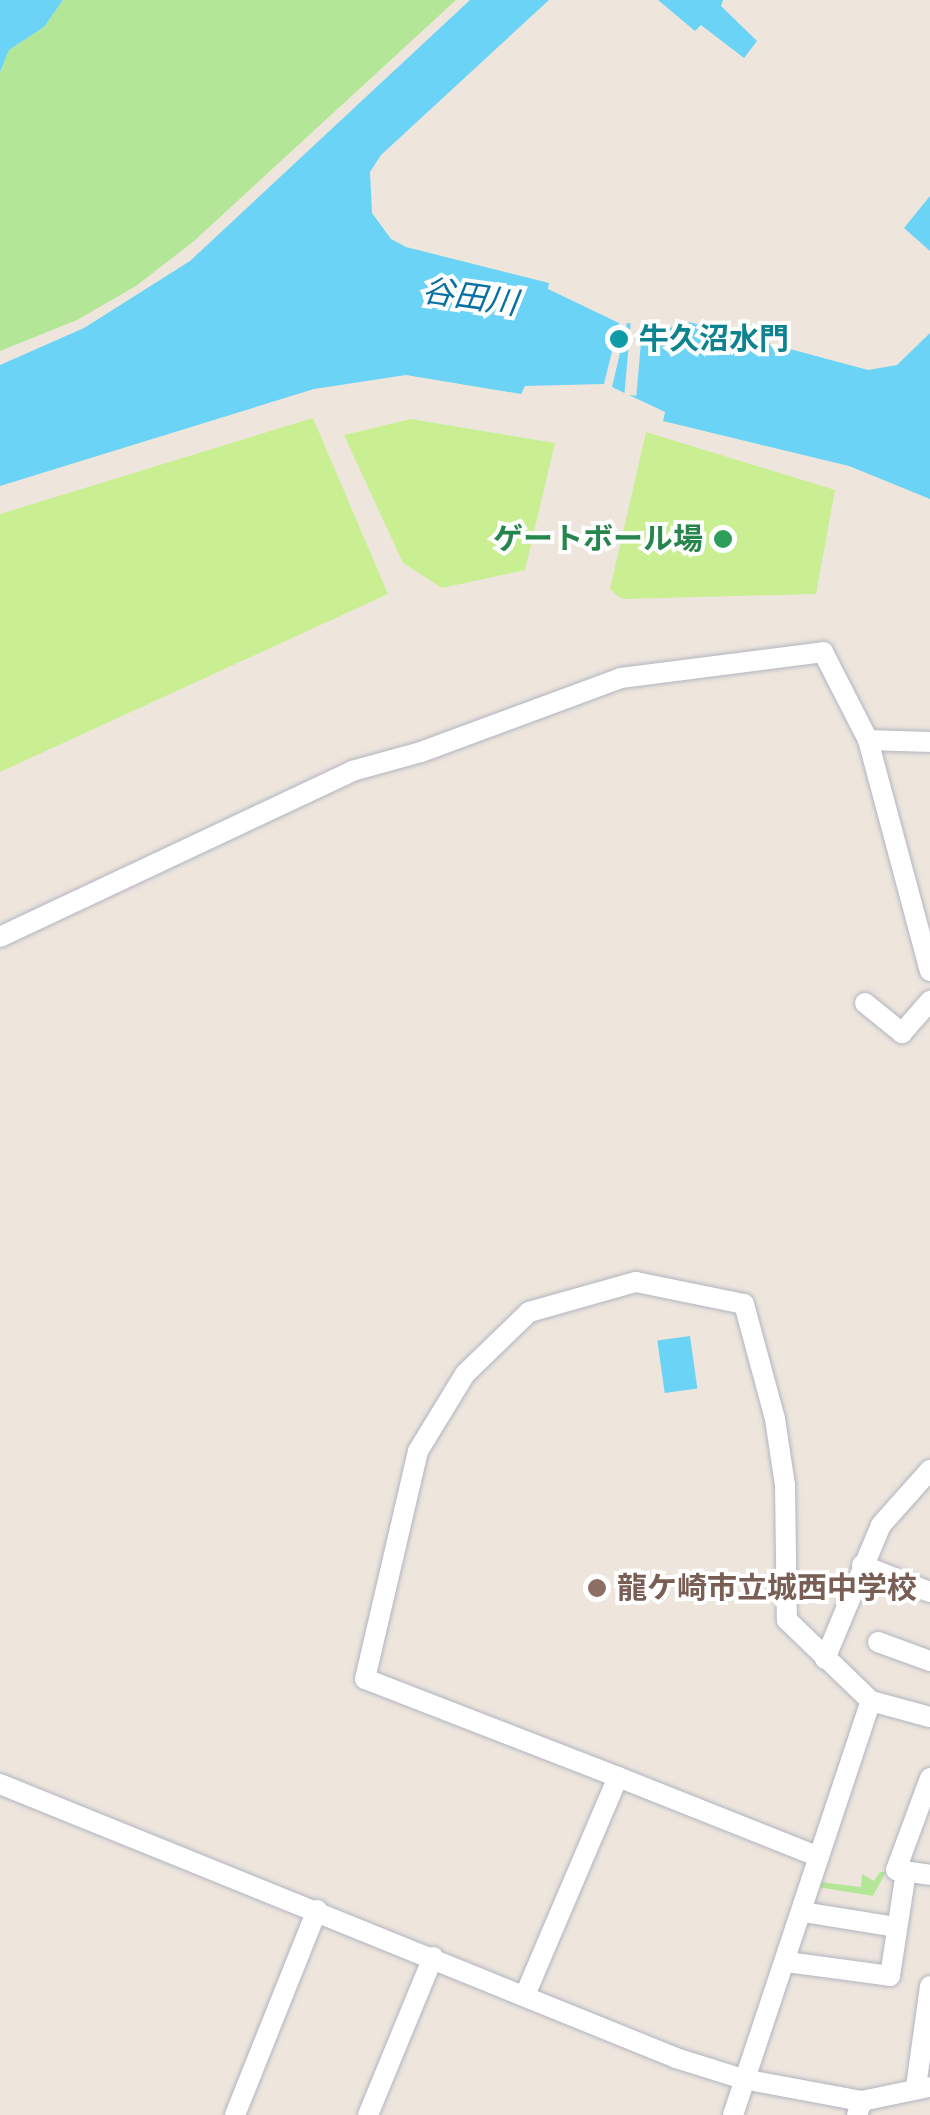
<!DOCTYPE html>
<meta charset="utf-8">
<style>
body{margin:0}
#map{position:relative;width:930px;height:2115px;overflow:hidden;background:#eee6dd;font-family:Arial,"Noto Sans JP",sans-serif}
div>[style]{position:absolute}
.green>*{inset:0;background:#b3e797}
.pitch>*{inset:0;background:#c9ef92}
.water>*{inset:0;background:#6bd3f5;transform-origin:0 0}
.pier>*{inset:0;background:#eee6dd;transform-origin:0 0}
.roads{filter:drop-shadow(0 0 2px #b1b4c0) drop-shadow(0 0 2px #b1b4c0)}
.minor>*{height:20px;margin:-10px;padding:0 10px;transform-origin:10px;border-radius:10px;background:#fff}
.dots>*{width:28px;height:28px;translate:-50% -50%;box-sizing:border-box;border:5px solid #fff;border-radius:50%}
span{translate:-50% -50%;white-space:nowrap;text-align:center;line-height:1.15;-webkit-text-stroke:8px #fff;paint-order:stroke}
.culture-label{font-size:30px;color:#0d838f;font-weight:700}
.left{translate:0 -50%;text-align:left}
.leisure-label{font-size:30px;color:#27864d;font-weight:700}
.right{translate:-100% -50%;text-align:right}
.education-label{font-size:30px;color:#785e54;font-weight:700}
.water-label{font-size:32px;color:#0771a4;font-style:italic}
</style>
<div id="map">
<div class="green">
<div style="clip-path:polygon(63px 0,456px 0,194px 241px,136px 286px,77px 320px,0 351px,0 72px,9px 50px,44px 27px)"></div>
<div style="clip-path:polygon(880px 1872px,886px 1872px,873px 1896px,818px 1887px,820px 1882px,861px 1887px,862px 1874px,874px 1881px)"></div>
</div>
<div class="pitch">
<div style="clip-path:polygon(313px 418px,388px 594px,0 772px,0 514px)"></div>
<div style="clip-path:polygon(411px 419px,555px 443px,525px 570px,442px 588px,403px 563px,344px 435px)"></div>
<div style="clip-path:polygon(646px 432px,835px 490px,816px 594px,623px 599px,615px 594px,610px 589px)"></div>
</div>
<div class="water">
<div style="clip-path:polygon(0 0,63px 0,44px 27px,9px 50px,0 72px)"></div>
<div style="clip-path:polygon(470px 0,549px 0,381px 155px,370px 172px,372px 213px,391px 239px,406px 247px,549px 283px,548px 289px,619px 323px,604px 384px,525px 386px,521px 394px,406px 375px,314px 389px,0 486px,0 365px,84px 328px,190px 261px)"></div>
<div style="clip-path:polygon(658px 0,723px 0,721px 6px,757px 41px,744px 58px,701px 25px,695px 31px)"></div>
<div style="clip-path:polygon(930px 196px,930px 251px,904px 228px)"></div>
<div style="clip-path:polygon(689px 322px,868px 370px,897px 365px,930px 333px,930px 499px,849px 466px,663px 421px,665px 412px,612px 387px,627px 323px,686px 329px)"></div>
<div style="left:690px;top:1336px;width:53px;height:33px;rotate:82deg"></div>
</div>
<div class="pier">
<div style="left:631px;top:319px;width:12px;height:76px;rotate:5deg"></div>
</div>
<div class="roads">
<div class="minor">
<div style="left:868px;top:740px;width:62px;rotate:1.8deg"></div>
<div style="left:0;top:937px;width:389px;rotate:-25.2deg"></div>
<div style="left:352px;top:771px;width:72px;rotate:-15.4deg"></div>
<div style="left:421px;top:752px;width:213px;rotate:-20.3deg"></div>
<div style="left:621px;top:678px;width:204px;rotate:-7.3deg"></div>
<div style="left:823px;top:652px;width:99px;rotate:62.9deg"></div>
<div style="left:868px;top:740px;width:239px;rotate:75deg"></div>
<div style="left:865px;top:1003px;width:48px;rotate:39deg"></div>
<div style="left:902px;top:1033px;width:43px;rotate:-48.8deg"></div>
<div style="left:862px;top:1565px;width:73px;rotate:21.7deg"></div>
<div style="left:878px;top:1642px;width:55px;rotate:20.1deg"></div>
<div style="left:825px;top:1659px;width:145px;rotate:-67.3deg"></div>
<div style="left:881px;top:1525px;width:74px;rotate:-48.3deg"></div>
<div style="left:618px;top:1777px;width:271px;rotate:-158.8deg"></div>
<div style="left:365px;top:1679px;width:234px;rotate:-76.9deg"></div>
<div style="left:418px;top:1451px;width:90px;rotate:-58.6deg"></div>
<div style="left:465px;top:1374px;width:89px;rotate:-44.1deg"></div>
<div style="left:529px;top:1312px;width:111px;rotate:-15.7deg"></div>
<div style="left:636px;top:1282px;width:110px;rotate:11.5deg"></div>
<div style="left:744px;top:1304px;width:119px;rotate:74.9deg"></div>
<div style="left:775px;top:1419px;width:67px;rotate:81.4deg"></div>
<div style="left:785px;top:1485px;width:135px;rotate:89.2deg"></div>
<div style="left:787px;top:1620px;width:117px;rotate:44deg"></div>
<div style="left:871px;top:1701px;width:61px;rotate:15.2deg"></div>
<div style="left:930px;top:1778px;width:98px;rotate:110.3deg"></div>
<div style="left:896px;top:1870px;width:34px;rotate:8deg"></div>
<div style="left:0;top:1784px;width:729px;rotate:22.06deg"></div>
<div style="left:676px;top:2058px;width:70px;rotate:17.4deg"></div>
<div style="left:743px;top:2079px;width:121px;rotate:10.5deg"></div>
<div style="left:803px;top:1912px;width:95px;rotate:9.1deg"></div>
<div style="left:787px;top:1962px;width:104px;rotate:7.7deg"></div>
<div style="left:890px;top:1976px;width:106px;rotate:-81.3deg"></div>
<div style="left:525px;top:1995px;width:237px;rotate:-66.9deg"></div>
<div style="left:618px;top:1777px;width:216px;rotate:21.7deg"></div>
<div style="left:916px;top:2087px;width:102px;rotate:-82.1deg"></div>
<div style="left:235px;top:2115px;width:221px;rotate:-68.2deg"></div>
<div style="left:368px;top:2115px;width:171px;rotate:-67.6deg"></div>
<div style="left:733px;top:2115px;width:436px;rotate:-71.6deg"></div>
<div style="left:857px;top:2115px;width:15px;rotate:-70deg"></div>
<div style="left:862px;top:2101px;width:68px;rotate:-11.8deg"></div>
</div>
</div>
<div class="dots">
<div style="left:619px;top:339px;background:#0f9aa8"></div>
<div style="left:723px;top:539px;background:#2e9e5b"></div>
<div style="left:597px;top:1588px;background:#8d6e63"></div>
</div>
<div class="culture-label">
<span class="left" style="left:639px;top:339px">牛久沼水門</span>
</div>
<div class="leisure-label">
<span class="right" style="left:703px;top:539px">ゲートボール場</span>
</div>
<div class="education-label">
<span class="left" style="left:617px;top:1588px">龍ケ崎市立城西中学校</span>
</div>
<div class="water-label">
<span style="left:470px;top:297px;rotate:8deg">谷田川</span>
</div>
</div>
